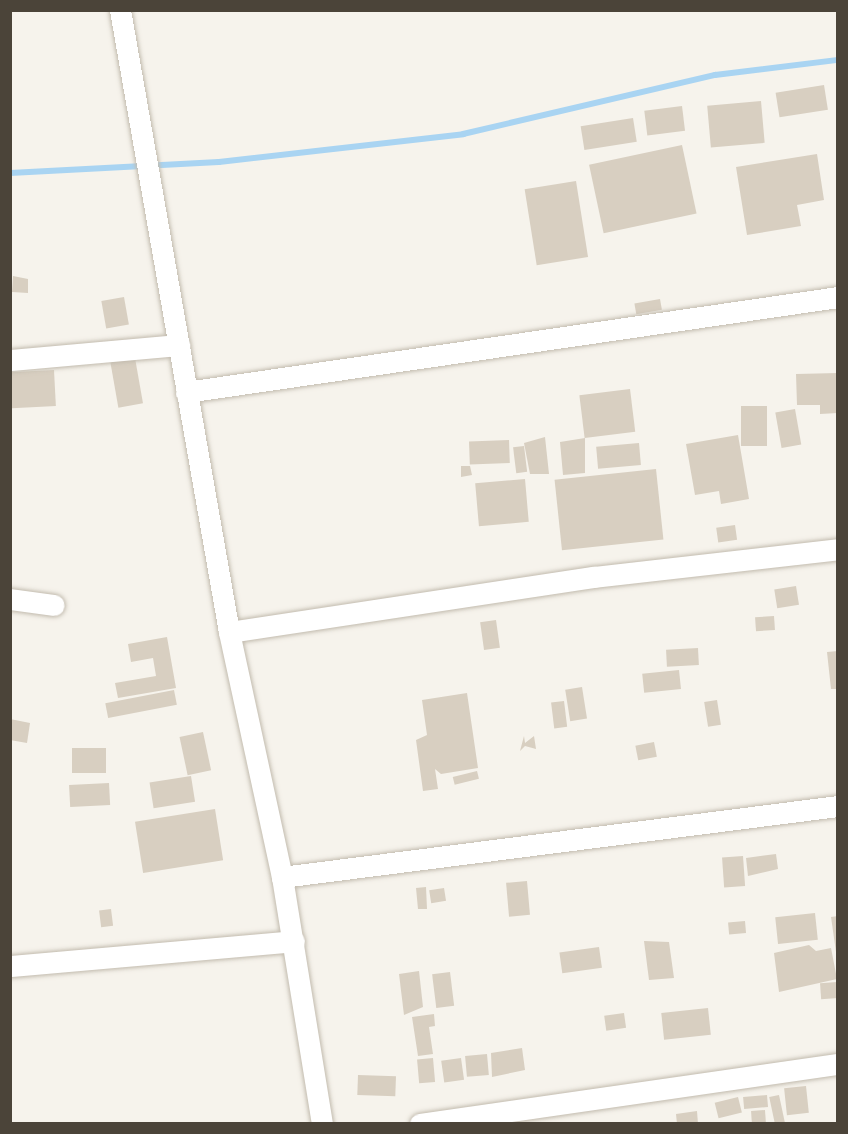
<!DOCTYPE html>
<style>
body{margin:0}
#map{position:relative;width:848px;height:1134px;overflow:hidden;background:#f6f3ec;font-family:Poppins,sans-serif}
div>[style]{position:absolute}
.stream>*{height:6px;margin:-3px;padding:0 3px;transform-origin:3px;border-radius:3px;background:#a9d4f2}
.building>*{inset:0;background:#d8cfc1;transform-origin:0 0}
.roads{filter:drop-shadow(0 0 2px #c2bbae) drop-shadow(0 0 2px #c2bbae)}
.minor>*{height:21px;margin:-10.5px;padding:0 10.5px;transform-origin:10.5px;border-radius:10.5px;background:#fff}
span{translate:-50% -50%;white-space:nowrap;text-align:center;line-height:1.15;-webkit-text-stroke:6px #fff;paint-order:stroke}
.frame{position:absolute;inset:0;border:12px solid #4b4439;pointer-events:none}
</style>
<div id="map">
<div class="stream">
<div style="left:10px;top:173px;width:209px;rotate:-3deg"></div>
<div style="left:219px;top:162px;width:246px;rotate:-6.5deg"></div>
<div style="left:463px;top:134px;width:259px;rotate:-13.2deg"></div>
<div style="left:715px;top:75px;width:124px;rotate:-7deg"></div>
</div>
<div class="building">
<div style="left:824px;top:85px;width:25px;height:49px;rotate:81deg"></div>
<div style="left:761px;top:101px;width:42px;height:54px;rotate:85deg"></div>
<div style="left:682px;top:106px;width:25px;height:38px;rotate:83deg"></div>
<div style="left:633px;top:118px;width:24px;height:53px;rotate:81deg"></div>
<div style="left:682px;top:145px;width:70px;height:95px;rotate:78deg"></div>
<div style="clip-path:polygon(817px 154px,824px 200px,797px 205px,801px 226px,747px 235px,736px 167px)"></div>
<div style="left:576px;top:181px;width:77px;height:52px;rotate:81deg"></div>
<div style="clip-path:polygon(13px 276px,28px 279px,28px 293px,12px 292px)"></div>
<div style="left:124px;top:297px;width:28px;height:23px;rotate:80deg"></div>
<div style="left:660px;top:299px;width:11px;height:26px;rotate:80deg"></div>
<div style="left:135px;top:358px;width:46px;height:25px;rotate:80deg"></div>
<div style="left:54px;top:370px;width:36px;height:44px;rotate:87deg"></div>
<div style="clip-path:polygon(838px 373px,838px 413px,820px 414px,820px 405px,797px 405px,796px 374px)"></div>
<div style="left:630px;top:389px;width:43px;height:51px;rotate:83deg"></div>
<div style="left:741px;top:406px;width:26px;height:40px"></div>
<div style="left:795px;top:409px;width:36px;height:20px;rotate:80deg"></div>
<div style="clip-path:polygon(738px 435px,749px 499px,721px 504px,719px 491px,695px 495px,686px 444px)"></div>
<div style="clip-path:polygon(545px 437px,549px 474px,530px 474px,524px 443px)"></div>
<div style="clip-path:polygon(585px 438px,585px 473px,563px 475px,560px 442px)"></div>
<div style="left:509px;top:440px;width:23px;height:40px;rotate:88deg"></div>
<div style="left:639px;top:443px;width:22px;height:43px;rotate:85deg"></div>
<div style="left:524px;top:446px;width:26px;height:11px;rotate:83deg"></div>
<div style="clip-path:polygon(461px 466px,470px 466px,472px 475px,461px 477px)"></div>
<div style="left:656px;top:469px;width:71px;height:102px;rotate:84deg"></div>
<div style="left:525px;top:479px;width:43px;height:50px;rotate:85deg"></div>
<div style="left:735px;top:525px;width:15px;height:19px;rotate:82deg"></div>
<div style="left:796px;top:586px;width:19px;height:22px;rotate:81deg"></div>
<div style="left:774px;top:616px;width:14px;height:19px;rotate:86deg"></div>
<div style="left:496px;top:620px;width:28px;height:16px;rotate:82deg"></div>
<div style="clip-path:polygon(167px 637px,176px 688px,118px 698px,115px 683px,156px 676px,153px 658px,131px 662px,128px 644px)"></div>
<div style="left:698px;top:648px;width:17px;height:32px;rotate:87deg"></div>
<div style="clip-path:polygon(838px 651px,838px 689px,831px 689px,827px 652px)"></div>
<div style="left:679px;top:670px;width:19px;height:37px;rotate:84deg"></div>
<div style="left:582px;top:687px;width:32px;height:17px;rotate:81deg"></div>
<div style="left:174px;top:690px;width:15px;height:70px;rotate:79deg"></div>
<div style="clip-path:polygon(467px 693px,478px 768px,441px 774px,435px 769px,438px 789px,423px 791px,416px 740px,427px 735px,422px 700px)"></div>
<div style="left:717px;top:700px;width:25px;height:13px;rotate:81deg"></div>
<div style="left:564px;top:701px;width:26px;height:13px;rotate:83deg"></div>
<div style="clip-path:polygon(10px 719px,30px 723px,27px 743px,10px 740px)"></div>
<div style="left:203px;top:732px;width:39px;height:24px;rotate:78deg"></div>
<div style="clip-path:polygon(524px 736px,525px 743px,534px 736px,536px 749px,525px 746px,520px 751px)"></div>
<div style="left:654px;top:742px;width:15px;height:19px;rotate:79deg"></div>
<div style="left:72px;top:748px;width:34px;height:25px"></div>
<div style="left:477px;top:771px;width:8px;height:25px;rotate:76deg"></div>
<div style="left:191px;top:776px;width:26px;height:42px;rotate:81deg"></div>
<div style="left:109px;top:783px;width:22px;height:40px;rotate:87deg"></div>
<div style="left:215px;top:809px;width:52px;height:81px;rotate:81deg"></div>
<div style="clip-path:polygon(776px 854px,778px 869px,748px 876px,746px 858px)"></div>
<div style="left:743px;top:856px;width:30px;height:21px;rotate:86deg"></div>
<div style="left:527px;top:881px;width:34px;height:21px;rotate:85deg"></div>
<div style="clip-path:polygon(426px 887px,427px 909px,418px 909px,416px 888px)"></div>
<div style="left:444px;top:888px;width:13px;height:15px;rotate:81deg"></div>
<div style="left:111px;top:909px;width:17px;height:12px;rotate:83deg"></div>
<div style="left:815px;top:913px;width:27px;height:40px;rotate:84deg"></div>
<div style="clip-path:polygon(838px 916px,838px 952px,836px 952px,831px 917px)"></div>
<div style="left:745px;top:921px;width:12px;height:17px;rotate:85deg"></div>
<div style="clip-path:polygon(644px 941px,669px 942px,674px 978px,649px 980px)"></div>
<div style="clip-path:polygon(809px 945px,816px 951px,831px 948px,837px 979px,779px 992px,774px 953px)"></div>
<div style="left:599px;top:947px;width:21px;height:40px;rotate:82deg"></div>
<div style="clip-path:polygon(419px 971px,423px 1007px,404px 1015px,399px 974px)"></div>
<div style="left:450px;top:972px;width:34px;height:18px;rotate:83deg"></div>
<div style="left:837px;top:982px;width:16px;height:17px;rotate:86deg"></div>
<div style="left:708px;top:1008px;width:27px;height:47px;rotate:84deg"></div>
<div style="left:624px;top:1013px;width:15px;height:20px;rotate:82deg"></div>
<div style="clip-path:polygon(434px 1014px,435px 1026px,429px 1027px,433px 1054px,418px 1056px,412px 1017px)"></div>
<div style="clip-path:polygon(522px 1048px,525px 1070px,492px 1077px,491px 1053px)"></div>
<div style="left:487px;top:1054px;width:21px;height:22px;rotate:85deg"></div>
<div style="left:433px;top:1058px;width:24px;height:16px;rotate:85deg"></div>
<div style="left:461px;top:1058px;width:22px;height:20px;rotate:82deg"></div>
<div style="left:358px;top:1075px;width:38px;height:20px;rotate:2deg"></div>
<div style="left:806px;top:1086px;width:27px;height:22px;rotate:84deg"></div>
<div style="left:767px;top:1095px;width:12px;height:24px;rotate:85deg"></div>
<div style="left:779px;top:1095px;width:30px;height:10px;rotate:78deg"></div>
<div style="left:738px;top:1097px;width:16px;height:24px;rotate:76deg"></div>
<div style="left:765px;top:1110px;width:14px;height:14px;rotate:86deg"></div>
<div style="clip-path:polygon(697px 1111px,698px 1124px,677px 1124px,676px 1114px)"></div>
</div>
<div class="roads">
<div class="minor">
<div style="left:120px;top:10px;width:631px;rotate:80.06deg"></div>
<div style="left:229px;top:632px;width:251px;rotate:77.8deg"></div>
<div style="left:282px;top:877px;width:250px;rotate:80.8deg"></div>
<div style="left:10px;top:360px;width:170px;rotate:-5.1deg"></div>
<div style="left:186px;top:392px;width:659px;rotate:-8.29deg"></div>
<div style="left:10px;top:599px;width:44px;rotate:7.8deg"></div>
<div style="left:229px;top:632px;width:369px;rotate:-8.6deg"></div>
<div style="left:594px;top:577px;width:246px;rotate:-6.5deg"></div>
<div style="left:282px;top:877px;width:561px;rotate:-7.28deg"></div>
<div style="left:10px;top:966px;width:285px;rotate:-5deg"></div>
<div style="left:420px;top:1124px;width:422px;rotate:-8.2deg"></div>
</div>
</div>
<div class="frame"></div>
</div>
